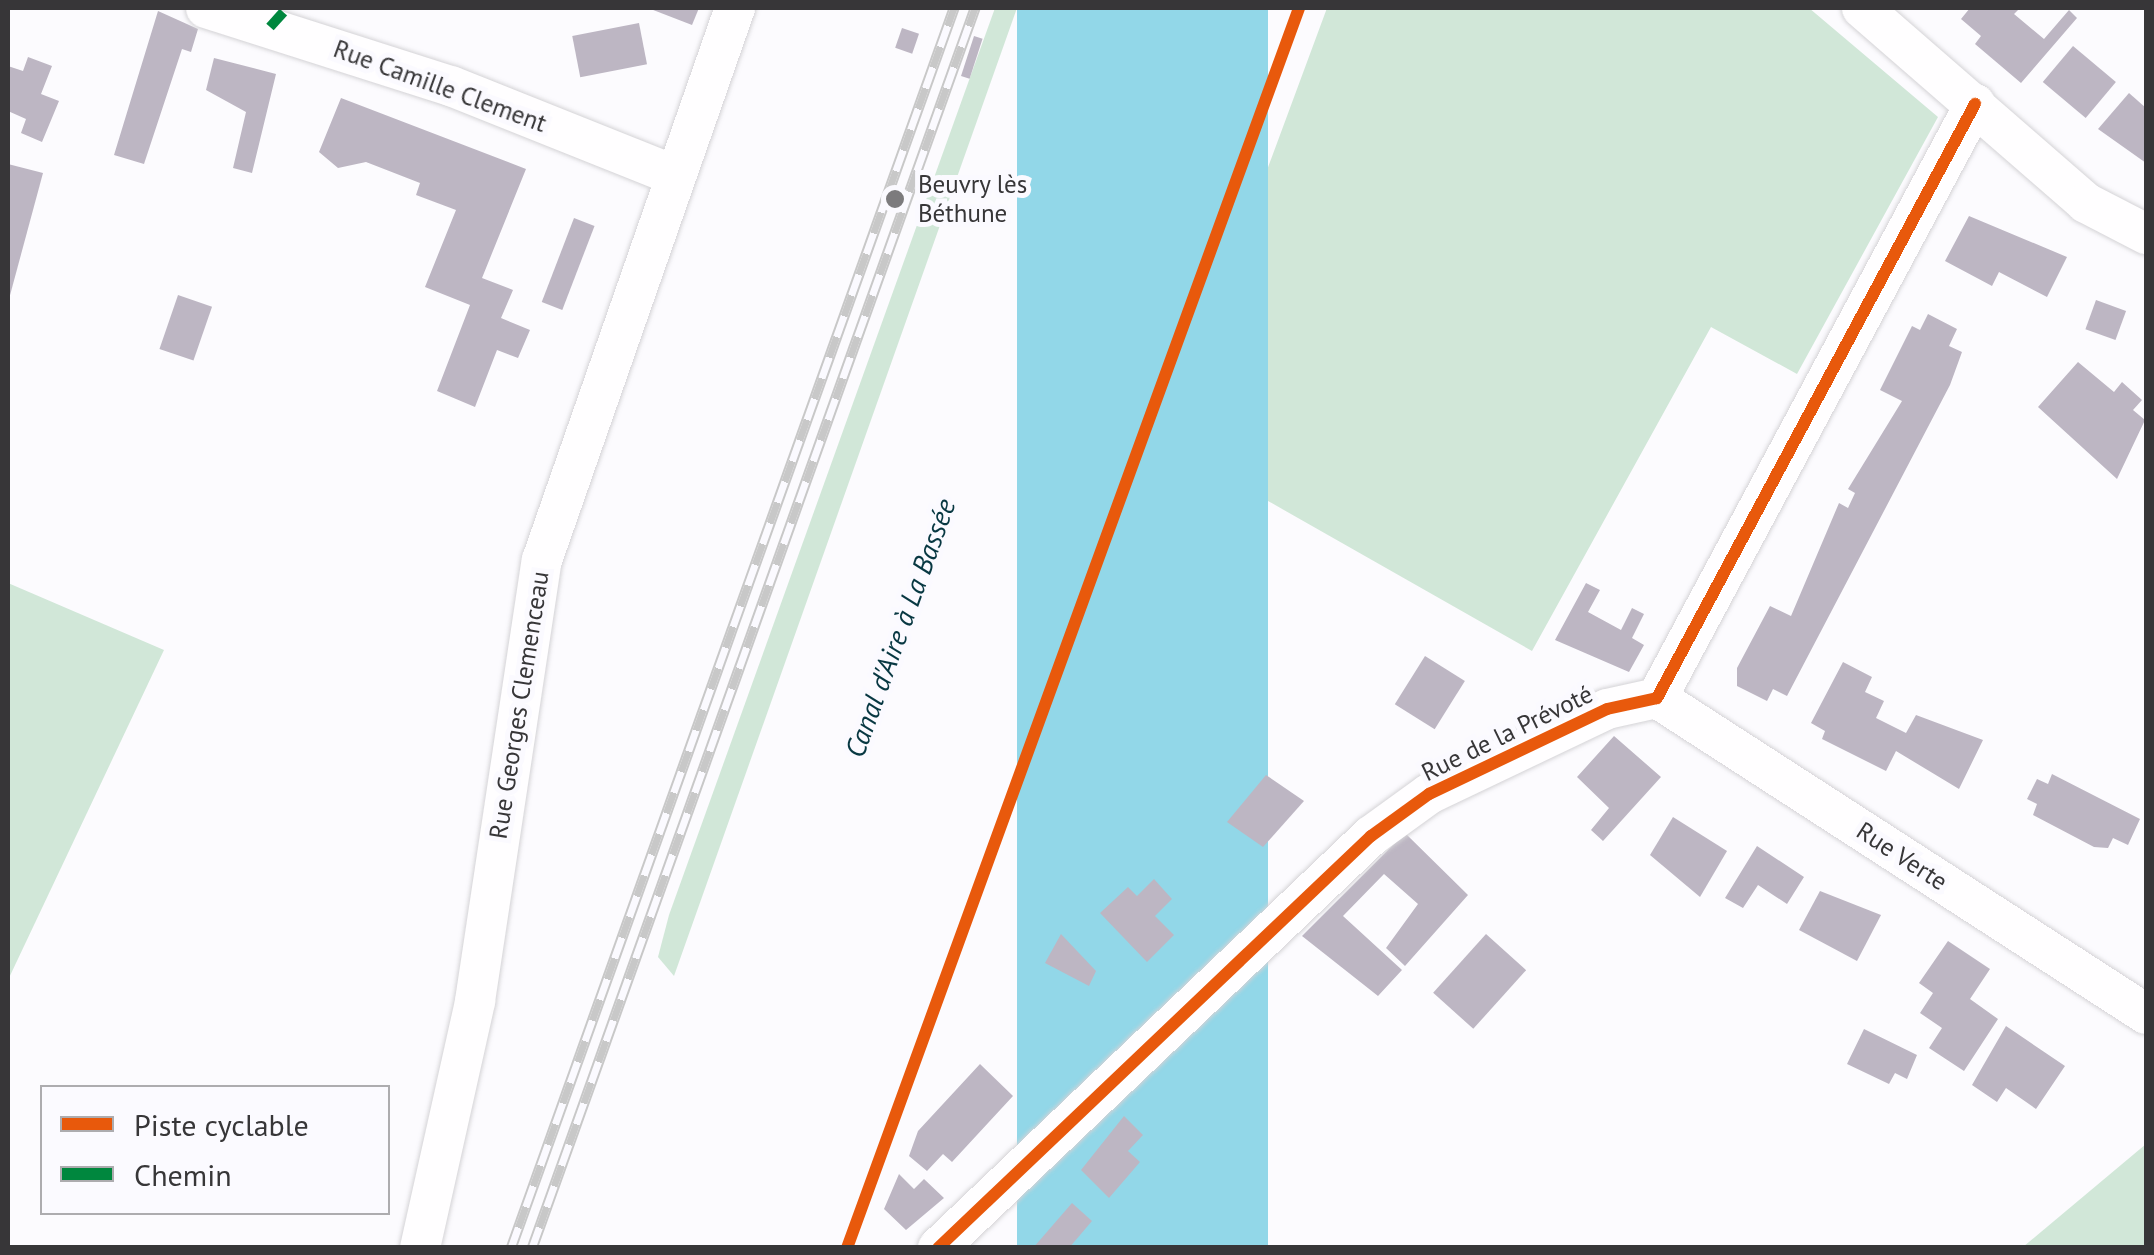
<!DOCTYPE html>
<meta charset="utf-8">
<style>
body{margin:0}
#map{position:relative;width:2154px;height:1255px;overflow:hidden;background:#fcfbfe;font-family:"PT Sans",sans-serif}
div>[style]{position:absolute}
.green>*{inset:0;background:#d1e7d8}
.water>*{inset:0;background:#92d7e8;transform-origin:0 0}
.building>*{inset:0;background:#bdb6c3;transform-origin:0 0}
.roads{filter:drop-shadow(0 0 2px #d4d3d6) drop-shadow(0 0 2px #d4d3d6)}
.minor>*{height:40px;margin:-20px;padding:0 20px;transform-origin:20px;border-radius:20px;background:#fffeff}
.rail>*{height:11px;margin-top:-5.5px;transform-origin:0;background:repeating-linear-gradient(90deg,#fbfaff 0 22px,#c8c8c8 0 44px);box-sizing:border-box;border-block:2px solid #c8c8c8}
.quiet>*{height:10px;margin-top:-5px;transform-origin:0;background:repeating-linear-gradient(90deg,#00873e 0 20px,transparent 0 30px)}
.cycleway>*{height:12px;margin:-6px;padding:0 6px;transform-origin:6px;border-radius:6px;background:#e8590c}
.dots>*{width:28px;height:28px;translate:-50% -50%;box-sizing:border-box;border:5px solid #fbfaff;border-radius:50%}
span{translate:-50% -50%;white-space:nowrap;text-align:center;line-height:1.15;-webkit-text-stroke:10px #fbfaff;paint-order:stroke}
.street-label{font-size:25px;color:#373638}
.poi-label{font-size:25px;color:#373638}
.left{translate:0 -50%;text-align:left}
.water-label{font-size:28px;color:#083842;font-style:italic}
.frame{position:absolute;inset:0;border:10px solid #373638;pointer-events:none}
.legend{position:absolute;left:40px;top:1085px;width:350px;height:130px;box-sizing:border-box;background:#fbfaff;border:2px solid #adacaf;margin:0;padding:12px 18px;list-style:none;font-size:30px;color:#373638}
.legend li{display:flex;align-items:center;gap:20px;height:50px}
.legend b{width:50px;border:2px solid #adacaf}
</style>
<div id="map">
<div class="green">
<div style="clip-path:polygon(995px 8px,1017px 8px,674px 976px,658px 957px,669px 915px)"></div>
<div style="clip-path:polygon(1327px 8px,1809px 8px,1938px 117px,1797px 374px,1711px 327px,1532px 651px,1166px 443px)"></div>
<div style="clip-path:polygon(8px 583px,164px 650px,8px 980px)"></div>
<div style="clip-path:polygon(2146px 1144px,2146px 1247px,2023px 1247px)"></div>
</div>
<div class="water">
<div style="left:1017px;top:8px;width:251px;height:1315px"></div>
</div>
<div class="building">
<div style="clip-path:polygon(648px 8px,699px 8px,692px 25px)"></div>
<div style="clip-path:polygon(1970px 8px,2020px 8px,2014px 14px,2044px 39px,2069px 10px,2077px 18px,2021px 83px,1975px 44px,1981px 36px,1961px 19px)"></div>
<div style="clip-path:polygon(158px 11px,198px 29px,191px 52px,182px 49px,144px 164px,114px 155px)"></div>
<div style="left:639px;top:23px;width:42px;height:68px;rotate:79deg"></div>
<div style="left:902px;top:28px;width:18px;height:21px;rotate:19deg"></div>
<div style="left:974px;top:36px;width:9px;height:42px;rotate:18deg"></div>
<div style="left:2073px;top:46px;width:56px;height:47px;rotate:40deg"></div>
<div style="clip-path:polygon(28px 57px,52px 66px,41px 94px,59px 101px,42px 142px,21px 133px,26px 119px,8px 111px,8px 66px,23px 71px)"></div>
<div style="clip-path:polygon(214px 58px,276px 74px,252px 173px,233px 168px,246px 112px,206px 90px)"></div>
<div style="clip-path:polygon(2129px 93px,2146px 108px,2146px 163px,2098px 129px)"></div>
<div style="clip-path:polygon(341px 98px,526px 169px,482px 278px,513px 290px,501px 318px,530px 330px,518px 358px,497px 350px,475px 407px,437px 391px,470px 305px,425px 287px,456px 210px,416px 195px,420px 183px,366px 162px,338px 168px,319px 152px)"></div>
<div style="clip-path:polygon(8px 164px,43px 173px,9px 299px,8px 299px)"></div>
<div style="clip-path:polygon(1969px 216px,2067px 257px,2047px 297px,1999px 272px,1992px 286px,1945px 261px)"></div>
<div style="left:574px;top:218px;width:22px;height:90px;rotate:21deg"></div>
<div style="left:178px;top:295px;width:36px;height:57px;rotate:19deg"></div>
<div style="left:2096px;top:300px;width:32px;height:31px;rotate:20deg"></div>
<div style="clip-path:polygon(1928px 314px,1957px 329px,1949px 346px,1962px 352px,1950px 385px,1787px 696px,1773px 689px,1767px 701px,1737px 686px,1737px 668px,1770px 606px,1791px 616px,1839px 503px,1848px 508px,1855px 493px,1848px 489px,1902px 401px,1880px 390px,1912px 326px,1920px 330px)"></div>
<div style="clip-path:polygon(2078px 362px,2114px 392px,2122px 382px,2142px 400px,2133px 410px,2145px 420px,2117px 479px,2038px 407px)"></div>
<div style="clip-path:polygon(1586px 583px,1600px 590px,1588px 612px,1621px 630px,1632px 608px,1644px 614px,1632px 638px,1644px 645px,1629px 672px,1555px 640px)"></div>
<div style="left:1425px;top:656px;width:47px;height:57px;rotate:32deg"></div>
<div style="clip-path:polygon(1843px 662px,1872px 677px,1865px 692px,1884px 701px,1876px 718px,1906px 733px,1916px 715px,1983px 740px,1959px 789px,1896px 751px,1886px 771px,1822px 739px,1825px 731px,1811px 723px)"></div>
<div style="clip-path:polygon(1614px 736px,1661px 777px,1603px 841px,1591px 830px,1609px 808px,1577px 777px)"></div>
<div style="clip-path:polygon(2052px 774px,2140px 819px,2128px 845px,2113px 838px,2108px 848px,2094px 847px,2033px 815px,2037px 804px,2027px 799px,2037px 779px,2048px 784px)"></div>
<div style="clip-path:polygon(1266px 775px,1304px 801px,1263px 847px,1227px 822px)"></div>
<div style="clip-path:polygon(1673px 817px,1727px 851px,1700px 897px,1650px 855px)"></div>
<div style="clip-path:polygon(1405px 833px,1468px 895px,1405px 966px,1386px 948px,1418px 904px,1384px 874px,1343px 916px,1402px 970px,1378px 996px,1302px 936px)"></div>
<div style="clip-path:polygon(1757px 846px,1804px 877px,1787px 904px,1758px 885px,1743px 908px,1725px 898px)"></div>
<div style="clip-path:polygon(1154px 879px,1172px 899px,1155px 916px,1174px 935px,1147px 962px,1100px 913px,1128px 887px,1137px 896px)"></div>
<div style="clip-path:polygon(1820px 891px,1881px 915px,1857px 961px,1799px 930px)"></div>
<div style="clip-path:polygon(1061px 934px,1096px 971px,1089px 986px,1045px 963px)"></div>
<div style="left:1486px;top:934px;width:54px;height:79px;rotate:42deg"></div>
<div style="clip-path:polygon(1948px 941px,1990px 969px,1970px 999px,1998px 1019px,1964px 1071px,1929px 1048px,1942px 1028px,1920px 1013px,1933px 993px,1919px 983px)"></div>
<div style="clip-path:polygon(2006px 1026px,2065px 1066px,2036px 1109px,2006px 1088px,1997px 1102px,1972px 1085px)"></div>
<div style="clip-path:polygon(1864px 1029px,1917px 1055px,1907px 1079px,1895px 1073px,1889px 1084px,1847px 1064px)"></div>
<div style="clip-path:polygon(980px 1064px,1013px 1096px,952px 1162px,943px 1154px,927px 1171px,909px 1156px,918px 1131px)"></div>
<div style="clip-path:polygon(1124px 1116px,1143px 1135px,1128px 1151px,1140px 1162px,1109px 1198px,1081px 1170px)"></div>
<div style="clip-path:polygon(899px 1174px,914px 1189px,924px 1179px,944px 1198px,906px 1230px,884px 1209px)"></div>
<div style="clip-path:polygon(1072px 1203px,1092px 1221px,1069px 1248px,1033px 1248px)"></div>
</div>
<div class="roads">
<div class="minor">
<div style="left:206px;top:8px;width:257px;rotate:17.7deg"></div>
<div style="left:451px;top:86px;width:237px;rotate:21.8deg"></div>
<div style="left:1862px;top:8px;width:297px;rotate:41deg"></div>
<div style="left:2086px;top:203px;width:68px;rotate:27.3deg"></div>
<div style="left:1657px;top:698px;width:582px;rotate:32.87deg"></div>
<div style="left:420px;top:1248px;width:253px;rotate:-77.4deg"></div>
<div style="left:475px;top:1001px;width:446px;rotate:-81.4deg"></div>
<div style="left:542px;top:560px;width:585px;rotate:-70.73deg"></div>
<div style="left:938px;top:1248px;width:598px;rotate:-43.58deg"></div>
<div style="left:1371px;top:836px;width:72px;rotate:-35.9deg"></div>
<div style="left:1429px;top:794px;width:197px;rotate:-25.5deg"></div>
<div style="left:1607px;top:709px;width:51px;rotate:-12.4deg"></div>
<div style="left:1657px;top:698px;width:674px;rotate:-61.84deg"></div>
</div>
</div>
<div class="rail">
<div style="left:511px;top:1248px;width:1317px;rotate:-70.34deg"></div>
<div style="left:532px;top:1248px;width:1317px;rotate:-70.34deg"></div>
</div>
<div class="quiet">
<div style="left:270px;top:27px;width:25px;rotate:-48deg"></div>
</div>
<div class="cycleway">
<div style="left:847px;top:1248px;width:1320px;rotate:-69.97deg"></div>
<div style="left:938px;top:1248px;width:598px;rotate:-43.58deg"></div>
<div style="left:1371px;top:836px;width:72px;rotate:-35.9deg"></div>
<div style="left:1429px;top:794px;width:197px;rotate:-25.5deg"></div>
<div style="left:1607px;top:709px;width:51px;rotate:-12.4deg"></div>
<div style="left:1657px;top:698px;width:674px;rotate:-61.84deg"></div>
</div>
<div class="dots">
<div style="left:895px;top:199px;background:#7c7b7d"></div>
</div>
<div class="street-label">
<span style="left:440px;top:86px;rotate:20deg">Rue Camille Clement</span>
<span style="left:519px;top:705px;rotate:-81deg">Rue Georges Clemenceau</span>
<span style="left:1507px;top:733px;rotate:-26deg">Rue de la Prévoté</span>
<span style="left:1902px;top:856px;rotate:33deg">Rue Verte</span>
</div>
<div class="poi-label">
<span class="left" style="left:918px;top:199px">Beuvry lès<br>Béthune</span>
</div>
<div class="water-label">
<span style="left:900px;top:628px;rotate:-70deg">Canal d'Aire à La Bassée</span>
</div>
<div class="frame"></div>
<ul class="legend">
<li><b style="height:12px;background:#e8590c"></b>Piste cyclable</li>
<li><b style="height:12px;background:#00873e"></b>Chemin</li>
</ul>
</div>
